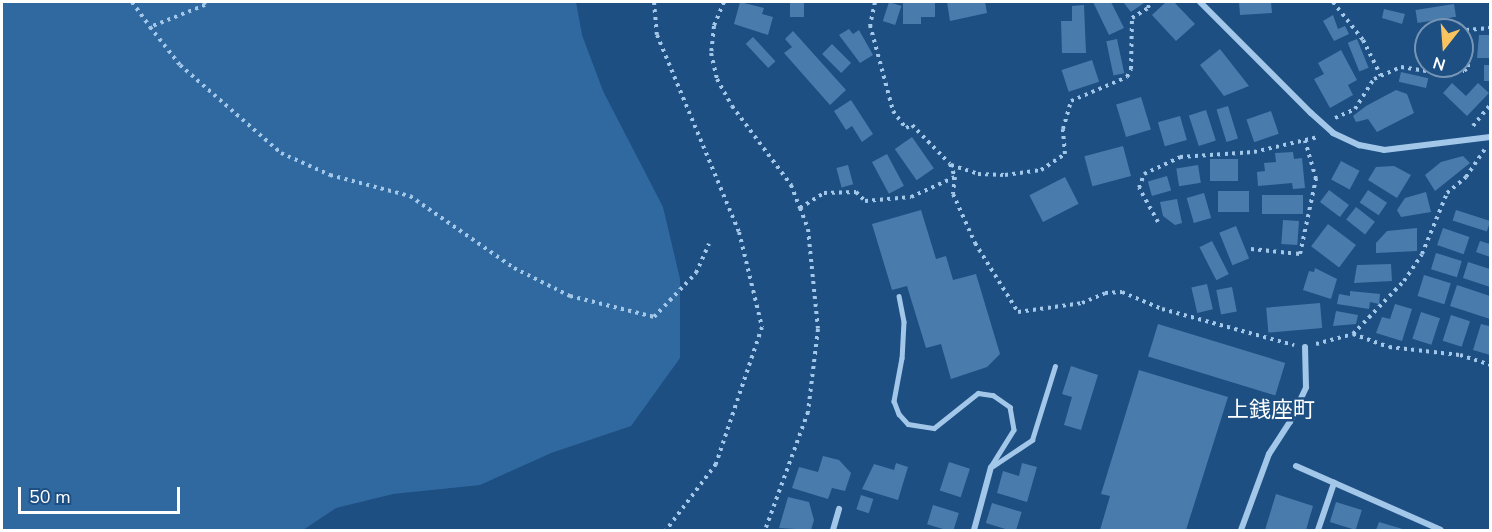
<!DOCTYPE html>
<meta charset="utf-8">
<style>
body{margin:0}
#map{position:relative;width:1492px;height:532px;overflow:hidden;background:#1d4f82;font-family:"Nunito Sans","Noto Sans JP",sans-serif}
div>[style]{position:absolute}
.green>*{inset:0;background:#3069a0}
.building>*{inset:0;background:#4a7bad;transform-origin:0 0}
.path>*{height:4px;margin-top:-2px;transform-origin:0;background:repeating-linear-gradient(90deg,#a2c7e9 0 3px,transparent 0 7.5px)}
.service>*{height:4.5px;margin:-2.25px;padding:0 2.25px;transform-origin:2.25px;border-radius:2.25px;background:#a2c7e9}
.minor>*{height:6px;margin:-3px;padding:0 3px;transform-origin:3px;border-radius:3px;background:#a2c7e9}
span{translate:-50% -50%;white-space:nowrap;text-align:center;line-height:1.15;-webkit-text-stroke:5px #1d4f82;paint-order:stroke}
.quarter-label{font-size:22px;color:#fff}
.frame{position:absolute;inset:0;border:3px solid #fff;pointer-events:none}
.north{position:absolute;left:1414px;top:18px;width:60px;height:60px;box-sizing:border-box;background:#1d4f82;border:2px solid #7795b4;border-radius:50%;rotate:197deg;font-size:16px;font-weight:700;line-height:24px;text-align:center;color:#fff}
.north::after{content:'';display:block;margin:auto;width:21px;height:27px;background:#f9c460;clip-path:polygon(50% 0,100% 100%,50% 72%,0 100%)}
.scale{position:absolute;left:18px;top:487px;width:162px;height:27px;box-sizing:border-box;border:3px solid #fff;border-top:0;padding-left:8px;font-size:18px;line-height:21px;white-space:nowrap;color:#fff;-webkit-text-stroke:4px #1d4f82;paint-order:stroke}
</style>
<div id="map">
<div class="green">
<div style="clip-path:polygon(2px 2px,576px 2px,582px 35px,603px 91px,663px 207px,680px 279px,680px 358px,631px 426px,551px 453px,480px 485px,393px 494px,336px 508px,303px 530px,2px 530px)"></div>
</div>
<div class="building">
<div style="clip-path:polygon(740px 2px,764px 8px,762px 14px,773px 17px,768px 35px,734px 24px)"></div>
<div style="left:790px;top:2px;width:14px;height:15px"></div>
<div style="left:889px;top:2px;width:13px;height:20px;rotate:18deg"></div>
<div style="clip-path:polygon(903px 2px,935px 2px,935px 17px,921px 17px,921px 24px,903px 24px)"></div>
<div style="clip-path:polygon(947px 2px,985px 2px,987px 13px,950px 21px)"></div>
<div style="clip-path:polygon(1093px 2px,1111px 2px,1124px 28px,1109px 35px)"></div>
<div style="clip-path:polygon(1123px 2px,1143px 2px,1144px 3px,1131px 12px)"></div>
<div style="clip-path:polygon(1166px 2px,1174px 2px,1195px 24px,1176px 41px,1152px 15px)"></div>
<div style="clip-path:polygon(1239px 2px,1271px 2px,1272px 13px,1240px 15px)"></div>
<div style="left:1454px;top:4px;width:13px;height:39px;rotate:81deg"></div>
<div style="clip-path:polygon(1084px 5px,1086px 53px,1062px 53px,1061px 21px,1072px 21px,1072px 6px)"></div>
<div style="clip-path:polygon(1384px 9px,1405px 14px,1402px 24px,1382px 18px)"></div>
<div style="clip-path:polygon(1333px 15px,1338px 29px,1345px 26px,1349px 34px,1334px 41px,1323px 21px)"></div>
<div style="clip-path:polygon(849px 29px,853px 34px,859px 30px,873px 55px,860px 63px,839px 35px)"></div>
<div style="clip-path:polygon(793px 31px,846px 90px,830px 105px,784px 53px,792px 47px,785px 39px)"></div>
<div style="clip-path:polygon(1479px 35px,1490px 35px,1490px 58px,1477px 58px)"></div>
<div style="left:753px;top:37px;width:33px;height:10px;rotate:47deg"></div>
<div style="left:1117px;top:39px;width:35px;height:11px;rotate:78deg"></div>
<div style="left:1357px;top:39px;width:31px;height:10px;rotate:68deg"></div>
<div style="left:1426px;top:41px;width:18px;height:10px;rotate:90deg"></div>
<div style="left:832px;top:44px;width:27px;height:14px;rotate:45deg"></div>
<div style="clip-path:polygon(1220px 49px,1249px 86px,1224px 96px,1200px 65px)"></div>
<div style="clip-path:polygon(1341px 50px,1357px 80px,1348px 85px,1353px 95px,1330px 108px,1314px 79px,1324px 74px,1318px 63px)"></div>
<div style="left:1092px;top:60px;width:23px;height:32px;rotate:72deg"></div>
<div style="left:1484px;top:65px;width:6px;height:16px"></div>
<div style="left:1401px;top:72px;width:28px;height:10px;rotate:13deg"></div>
<div style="clip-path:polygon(1452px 83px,1466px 96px,1478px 83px,1489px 93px,1467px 116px,1443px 93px)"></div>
<div style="clip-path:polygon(1396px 90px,1407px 94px,1414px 113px,1377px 132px,1368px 119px,1356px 122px,1353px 116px,1366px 106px)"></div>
<div style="left:1141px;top:97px;width:34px;height:26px;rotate:73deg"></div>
<div style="clip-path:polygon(851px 100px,873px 134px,862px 142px,852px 126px,846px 130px,834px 111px)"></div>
<div style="left:1228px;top:106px;width:34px;height:12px;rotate:73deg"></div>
<div style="left:1206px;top:110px;width:32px;height:18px;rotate:72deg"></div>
<div style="left:1271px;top:111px;width:24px;height:26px;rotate:71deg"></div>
<div style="left:1180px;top:116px;width:25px;height:23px;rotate:74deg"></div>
<div style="left:912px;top:137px;width:38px;height:21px;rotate:55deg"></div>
<div style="left:1123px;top:146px;width:31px;height:40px;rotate:75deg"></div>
<div style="clip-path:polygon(1293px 152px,1294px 159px,1302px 158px,1305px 188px,1293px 189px,1292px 183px,1258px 186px,1257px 172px,1265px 171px,1264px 163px,1276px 162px,1275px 153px)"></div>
<div style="left:887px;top:154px;width:36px;height:17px;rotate:62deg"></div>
<div style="clip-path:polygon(1463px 156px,1470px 163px,1435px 191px,1425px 175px,1441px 162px)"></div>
<div style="left:1210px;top:159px;width:28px;height:22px"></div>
<div style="left:1341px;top:161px;width:21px;height:21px;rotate:28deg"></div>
<div style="left:848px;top:165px;width:20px;height:12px;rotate:75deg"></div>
<div style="left:1198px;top:165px;width:18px;height:22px;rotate:81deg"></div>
<div style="clip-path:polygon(1394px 166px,1411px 175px,1397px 198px,1368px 180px,1376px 167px)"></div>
<div style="left:1167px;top:176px;width:15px;height:20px;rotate:74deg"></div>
<div style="left:1065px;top:177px;width:30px;height:40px;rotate:63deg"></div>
<div style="left:1329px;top:190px;width:25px;height:15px;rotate:37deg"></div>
<div style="left:1368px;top:190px;width:23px;height:15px;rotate:34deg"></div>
<div style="left:1218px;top:191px;width:31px;height:21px"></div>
<div style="clip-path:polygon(1426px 192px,1431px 212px,1401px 217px,1397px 210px,1405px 198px)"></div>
<div style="left:1204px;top:193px;width:26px;height:18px;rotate:74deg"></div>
<div style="left:1262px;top:195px;width:41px;height:19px"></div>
<div style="clip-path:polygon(1177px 199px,1182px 223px,1175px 225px,1163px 216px,1160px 202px)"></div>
<div style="left:1356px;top:207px;width:24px;height:16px;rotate:38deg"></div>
<div style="clip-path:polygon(921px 210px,936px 259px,946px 256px,953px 280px,976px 274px,1000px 354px,987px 367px,951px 379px,941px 344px,926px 348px,907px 286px,892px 290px,872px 224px)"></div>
<div style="left:1456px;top:210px;width:36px;height:11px;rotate:18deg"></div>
<div style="left:1283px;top:220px;width:16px;height:24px;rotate:4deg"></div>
<div style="left:1328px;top:224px;width:35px;height:28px;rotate:37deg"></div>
<div style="left:1236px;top:226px;width:35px;height:18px;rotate:68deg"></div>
<div style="clip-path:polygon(1417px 228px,1417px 251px,1376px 253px,1376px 243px,1387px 231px)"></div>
<div style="left:1443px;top:228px;width:28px;height:18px;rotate:19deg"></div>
<div style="left:1212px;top:241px;width:37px;height:14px;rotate:63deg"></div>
<div style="clip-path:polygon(1480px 241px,1490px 244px,1490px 257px,1476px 252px)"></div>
<div style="left:1436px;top:253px;width:27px;height:17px;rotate:17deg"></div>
<div style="clip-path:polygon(1468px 262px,1490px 269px,1490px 287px,1463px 278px)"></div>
<div style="clip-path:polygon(1391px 264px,1392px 281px,1354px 283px,1357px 265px)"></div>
<div style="clip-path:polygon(1315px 268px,1337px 279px,1331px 299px,1303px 290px,1309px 271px,1314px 272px)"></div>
<div style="left:1424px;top:275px;width:28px;height:22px;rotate:17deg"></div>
<div style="left:1207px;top:284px;width:26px;height:16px;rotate:77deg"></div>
<div style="clip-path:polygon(1457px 285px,1490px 296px,1490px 319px,1450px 306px)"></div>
<div style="left:1232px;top:287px;width:25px;height:16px;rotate:79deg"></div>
<div style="clip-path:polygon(1350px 291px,1380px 294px,1379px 304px,1370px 302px,1369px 309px,1337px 304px,1339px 294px,1350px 296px)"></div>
<div style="left:1320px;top:303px;width:25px;height:54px;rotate:85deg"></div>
<div style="clip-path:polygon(1395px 304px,1412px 309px,1402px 341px,1376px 333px,1382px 317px,1390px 319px)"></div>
<div style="clip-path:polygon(1336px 311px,1358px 315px,1356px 324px,1333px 326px)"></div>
<div style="left:1421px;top:312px;width:20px;height:28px;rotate:18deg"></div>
<div style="left:1451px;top:315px;width:20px;height:27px;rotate:18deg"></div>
<div style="left:1158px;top:324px;width:133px;height:34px;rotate:17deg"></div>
<div style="clip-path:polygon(1481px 324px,1489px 326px,1490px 355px,1473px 350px)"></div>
<div style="clip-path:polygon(1071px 366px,1098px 375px,1081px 430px,1064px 425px,1072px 397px,1062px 394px)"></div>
<div style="clip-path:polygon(1139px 370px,1228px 397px,1186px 530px,1100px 530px,1110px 496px,1101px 494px)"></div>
<div style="clip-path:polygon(823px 456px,839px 460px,851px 473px,845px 491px,832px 488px,828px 499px,792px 488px,799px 467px,818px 472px)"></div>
<div style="left:949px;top:462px;width:22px;height:30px;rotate:18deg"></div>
<div style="clip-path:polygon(896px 463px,908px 467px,898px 500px,862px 489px,874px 464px,894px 470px)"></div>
<div style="clip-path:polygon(1022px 463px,1037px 467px,1027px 502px,997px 493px,1003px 471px,1019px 476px)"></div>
<div style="clip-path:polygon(1276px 494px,1313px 506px,1306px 530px,1265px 530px)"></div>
<div style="left:861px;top:495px;width:13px;height:15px;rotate:18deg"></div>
<div style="clip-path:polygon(788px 497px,809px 502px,814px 520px,811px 530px,779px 528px)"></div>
<div style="left:1336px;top:502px;width:27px;height:21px;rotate:17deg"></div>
<div style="left:992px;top:503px;width:31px;height:21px;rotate:17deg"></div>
<div style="left:933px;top:505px;width:27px;height:20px;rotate:17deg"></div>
<div style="clip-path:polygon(1379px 522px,1406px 530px,1376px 530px)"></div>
</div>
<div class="path">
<div style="left:132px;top:2px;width:31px;rotate:54deg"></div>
<div style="left:204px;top:2px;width:3px;rotate:72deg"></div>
<div style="left:205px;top:5px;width:59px;rotate:158.2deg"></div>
<div style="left:150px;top:27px;width:48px;rotate:51.7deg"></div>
<div style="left:180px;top:65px;width:134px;rotate:41.1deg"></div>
<div style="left:281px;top:153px;width:54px;rotate:24.2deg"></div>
<div style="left:330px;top:175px;width:83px;rotate:14.7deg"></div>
<div style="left:410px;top:196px;width:126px;rotate:34.7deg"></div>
<div style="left:514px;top:268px;width:63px;rotate:26.6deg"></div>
<div style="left:570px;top:296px;width:87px;rotate:14deg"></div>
<div style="left:654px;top:317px;width:61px;rotate:-46.3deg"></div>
<div style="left:696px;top:273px;width:32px;rotate:-66deg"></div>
<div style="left:654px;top:2px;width:33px;rotate:85deg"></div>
<div style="left:657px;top:35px;width:213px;rotate:67.4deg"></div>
<div style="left:739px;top:232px;width:98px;rotate:76.4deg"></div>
<div style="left:762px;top:327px;width:145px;rotate:108.6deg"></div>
<div style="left:716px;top:464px;width:83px;rotate:127.1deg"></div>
<div style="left:724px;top:2px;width:26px;rotate:113deg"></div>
<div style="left:714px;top:26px;width:27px;rotate:96deg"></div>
<div style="left:711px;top:53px;width:27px;rotate:77deg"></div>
<div style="left:717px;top:79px;width:31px;rotate:61deg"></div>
<div style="left:732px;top:106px;width:99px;rotate:53.2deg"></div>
<div style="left:791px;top:185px;width:25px;rotate:69deg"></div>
<div style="left:800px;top:208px;width:22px;rotate:69deg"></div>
<div style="left:808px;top:229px;width:100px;rotate:84.3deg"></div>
<div style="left:818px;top:329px;width:84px;rotate:96.9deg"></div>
<div style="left:808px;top:412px;width:126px;rotate:110deg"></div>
<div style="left:875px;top:2px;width:24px;rotate:102deg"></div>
<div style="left:870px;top:25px;width:89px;rotate:75deg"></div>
<div style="left:893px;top:111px;width:21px;rotate:53deg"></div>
<div style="left:906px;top:128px;width:7px;rotate:-27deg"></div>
<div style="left:912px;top:125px;width:54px;rotate:45.7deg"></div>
<div style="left:950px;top:164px;width:14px;rotate:69deg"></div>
<div style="left:955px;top:177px;width:17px;rotate:97deg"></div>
<div style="left:953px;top:194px;width:54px;rotate:65.8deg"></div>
<div style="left:975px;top:243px;width:81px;rotate:58.1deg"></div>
<div style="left:1018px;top:312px;width:65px;rotate:-8deg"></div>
<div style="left:1082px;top:303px;width:25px;rotate:-23deg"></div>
<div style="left:1105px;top:293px;width:17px;rotate:-3deg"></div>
<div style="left:1122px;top:292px;width:43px;rotate:23deg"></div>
<div style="left:1162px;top:309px;width:137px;rotate:15.3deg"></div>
<div style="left:1333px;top:2px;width:48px;rotate:51.7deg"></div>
<div style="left:1363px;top:40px;width:40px;rotate:63.4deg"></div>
<div style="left:1335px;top:118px;width:22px;rotate:-24deg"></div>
<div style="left:1355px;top:109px;width:36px;rotate:-58deg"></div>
<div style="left:1374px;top:79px;width:30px;rotate:-24deg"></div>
<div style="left:1401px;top:67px;width:32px;rotate:9deg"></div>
<div style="left:1433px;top:72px;width:31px;rotate:-2deg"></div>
<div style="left:1464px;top:71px;width:6px;rotate:-45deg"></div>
<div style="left:1468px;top:67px;width:37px;rotate:-93deg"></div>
<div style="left:1466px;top:30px;width:24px;rotate:-5deg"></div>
<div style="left:1473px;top:126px;width:27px;rotate:-51deg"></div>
<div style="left:951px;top:165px;width:28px;rotate:18deg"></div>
<div style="left:978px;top:174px;width:27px;rotate:2deg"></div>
<div style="left:1005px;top:175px;width:36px;rotate:-8deg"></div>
<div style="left:1041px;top:170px;width:29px;rotate:-34deg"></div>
<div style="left:1065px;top:154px;width:25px;rotate:-95deg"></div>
<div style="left:1063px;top:129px;width:29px;rotate:-74deg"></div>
<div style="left:1071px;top:101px;width:61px;rotate:-23.2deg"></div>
<div style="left:1127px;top:77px;width:9px;rotate:-63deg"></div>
<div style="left:1131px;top:69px;width:51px;rotate:-88.9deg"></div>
<div style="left:1132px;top:18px;width:19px;rotate:-32deg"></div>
<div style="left:1148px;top:8px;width:6px;rotate:-72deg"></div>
<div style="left:800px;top:208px;width:28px;rotate:-32deg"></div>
<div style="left:824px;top:193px;width:32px;rotate:-2deg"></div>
<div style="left:856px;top:192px;width:13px;rotate:45deg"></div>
<div style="left:865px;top:201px;width:46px;rotate:-5deg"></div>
<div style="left:911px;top:197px;width:48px;rotate:-24.4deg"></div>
<div style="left:1158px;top:222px;width:39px;rotate:-119deg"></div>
<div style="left:1139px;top:188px;width:15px;rotate:-70deg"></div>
<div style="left:1144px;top:174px;width:40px;rotate:-25deg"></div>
<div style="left:1180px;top:157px;width:74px;rotate:-3.9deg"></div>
<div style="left:1254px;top:152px;width:66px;rotate:-13.2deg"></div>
<div style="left:1251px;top:249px;width:49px;rotate:5.8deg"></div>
<div style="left:1300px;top:254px;width:77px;rotate:-78deg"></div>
<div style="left:1316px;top:179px;width:40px;rotate:-106deg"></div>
<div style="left:1353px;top:334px;width:74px;rotate:-46.1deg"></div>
<div style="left:1404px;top:281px;width:32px;rotate:-56deg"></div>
<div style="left:1422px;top:254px;width:66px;rotate:-67.7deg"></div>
<div style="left:1447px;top:193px;width:25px;rotate:-40deg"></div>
<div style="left:1466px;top:177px;width:34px;rotate:-56deg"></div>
<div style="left:1316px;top:344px;width:38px;rotate:-15deg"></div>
<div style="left:1353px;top:334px;width:38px;rotate:20deg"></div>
<div style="left:1389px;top:347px;width:71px;rotate:6.4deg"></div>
<div style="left:1460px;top:355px;width:32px;rotate:18deg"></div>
</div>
<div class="service">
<div style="left:899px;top:296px;width:26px;rotate:79deg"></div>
<div style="left:904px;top:322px;width:36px;rotate:93deg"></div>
<div style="left:902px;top:358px;width:44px;rotate:100.5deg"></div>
<div style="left:894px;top:401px;width:14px;rotate:69deg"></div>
<div style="left:899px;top:414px;width:13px;rotate:48deg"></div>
<div style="left:908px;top:424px;width:26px;rotate:9deg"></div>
<div style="left:934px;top:428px;width:56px;rotate:-38.5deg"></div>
<div style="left:978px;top:393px;width:15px;rotate:8deg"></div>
<div style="left:993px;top:395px;width:21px;rotate:35deg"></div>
<div style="left:1010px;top:407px;width:23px;rotate:80deg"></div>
<div style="left:1014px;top:430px;width:44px;rotate:121.9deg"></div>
<div style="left:993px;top:466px;width:47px;rotate:-33.7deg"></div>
<div style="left:1032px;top:440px;width:77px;rotate:-72.7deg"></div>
</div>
<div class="minor">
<div style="left:1200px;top:2px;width:157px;rotate:45deg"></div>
<div style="left:1311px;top:113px;width:30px;rotate:42deg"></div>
<div style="left:1333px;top:133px;width:29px;rotate:25deg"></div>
<div style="left:1359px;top:145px;width:25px;rotate:11deg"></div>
<div style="left:1384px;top:150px;width:107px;rotate:-7deg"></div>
<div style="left:1296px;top:466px;width:158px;rotate:23.8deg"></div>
<div style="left:833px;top:530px;width:22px;rotate:-74deg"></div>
<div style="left:974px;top:530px;width:65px;rotate:-74.9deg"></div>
<div style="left:1241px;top:530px;width:81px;rotate:-69.8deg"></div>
<div style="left:1269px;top:454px;width:38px;rotate:-57deg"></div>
<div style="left:1290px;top:422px;width:38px;rotate:-65deg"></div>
<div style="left:1306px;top:387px;width:40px;rotate:-91.4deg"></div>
<div style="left:1318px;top:530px;width:50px;rotate:-71.2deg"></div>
</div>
<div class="quarter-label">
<span style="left:1271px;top:411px">上銭座町</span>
</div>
<div class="frame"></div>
<div class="north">N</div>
<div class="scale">50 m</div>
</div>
